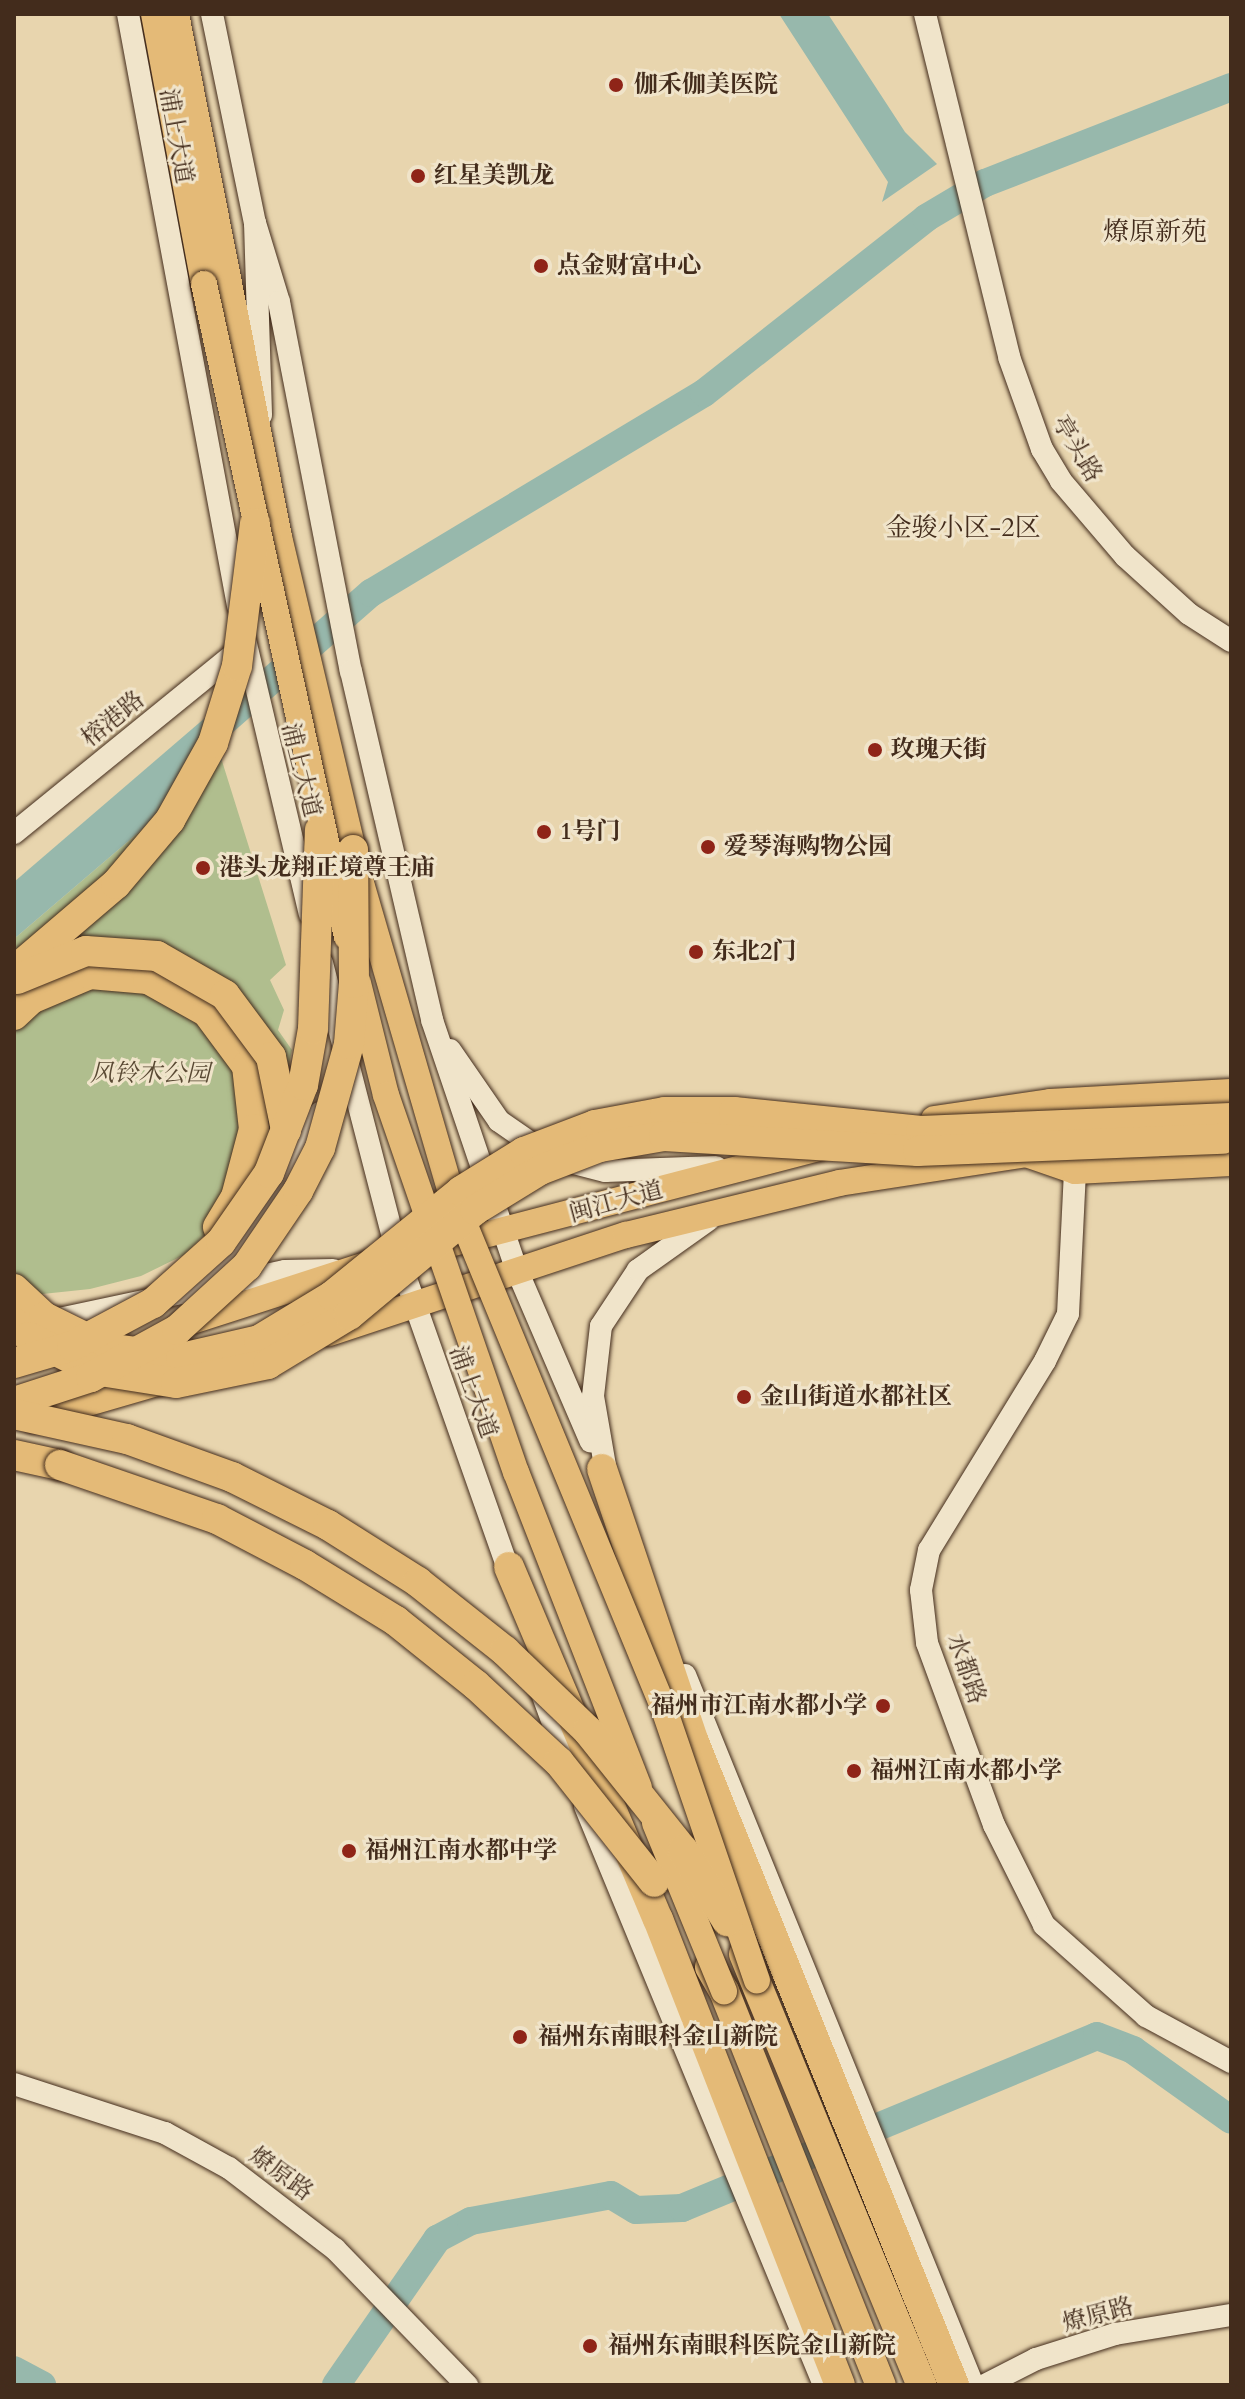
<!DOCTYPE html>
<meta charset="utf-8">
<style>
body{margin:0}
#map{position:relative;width:1245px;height:2399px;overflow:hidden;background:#e8d5ae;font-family:Cardo,"Noto Serif SC",serif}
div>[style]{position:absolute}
.green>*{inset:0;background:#b0be8e}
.water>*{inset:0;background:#97b8ac}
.river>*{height:28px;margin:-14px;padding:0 14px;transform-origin:14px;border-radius:14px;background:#97b8ac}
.roads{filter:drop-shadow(0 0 2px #432c1c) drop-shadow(0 0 2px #432c1c)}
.secondary>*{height:22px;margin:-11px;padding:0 11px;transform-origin:11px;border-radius:11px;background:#f0e4ca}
.primary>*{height:26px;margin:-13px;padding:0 13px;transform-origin:13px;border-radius:13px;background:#e4ba77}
.highway>*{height:30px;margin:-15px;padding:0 15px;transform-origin:15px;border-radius:15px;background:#e4ba77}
.bridges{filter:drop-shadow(0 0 2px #432c1c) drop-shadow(0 0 2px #432c1c)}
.primary-bridge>*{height:26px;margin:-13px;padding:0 13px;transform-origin:13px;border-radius:13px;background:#e4ba77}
.highway-bridge>*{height:30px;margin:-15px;padding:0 15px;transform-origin:15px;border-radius:15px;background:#e4ba77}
.dots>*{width:22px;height:22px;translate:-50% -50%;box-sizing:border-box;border:4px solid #f0e4ca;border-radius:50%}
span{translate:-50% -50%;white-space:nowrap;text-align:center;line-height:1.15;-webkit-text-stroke:6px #f0e4ca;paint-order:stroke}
.poi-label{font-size:24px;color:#432c1c;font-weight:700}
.left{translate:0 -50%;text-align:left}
.right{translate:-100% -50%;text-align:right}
.street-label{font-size:24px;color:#432c1c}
.park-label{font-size:24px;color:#594933;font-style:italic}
.neighbourhood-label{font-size:26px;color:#432c1c}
.frame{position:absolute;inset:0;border:16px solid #432c1c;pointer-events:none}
</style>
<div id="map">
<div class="green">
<div style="clip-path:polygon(222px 761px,286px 965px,270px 980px,284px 1010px,278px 1030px,292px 1050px,278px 1118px,215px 1225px,184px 1255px,141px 1276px,90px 1289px,14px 1297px,14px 939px)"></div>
</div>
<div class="water">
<div style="clip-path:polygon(779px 14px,828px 14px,905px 132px,937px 164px,882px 202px,888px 182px)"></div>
<div style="clip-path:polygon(213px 711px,222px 761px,14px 939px,14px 882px)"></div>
</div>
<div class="river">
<div style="left:212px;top:732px;width:211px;rotate:-41.2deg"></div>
<div style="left:371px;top:593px;width:388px;rotate:-31deg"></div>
<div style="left:704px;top:393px;width:283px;rotate:-38.2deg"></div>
<div style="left:926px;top:218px;width:69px;rotate:-30.7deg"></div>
<div style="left:985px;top:183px;width:264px;rotate:-21.3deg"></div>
<div style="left:14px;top:2370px;width:32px;rotate:28deg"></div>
<div style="left:336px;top:2385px;width:178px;rotate:-55.3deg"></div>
<div style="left:437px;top:2239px;width:38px;rotate:-28deg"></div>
<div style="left:471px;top:2221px;width:142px;rotate:-10.5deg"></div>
<div style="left:611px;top:2195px;width:29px;rotate:31deg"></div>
<div style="left:636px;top:2210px;width:46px;rotate:-2.5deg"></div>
<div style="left:682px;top:2208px;width:449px;rotate:-22.5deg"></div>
<div style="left:1097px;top:2036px;width:39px;rotate:21deg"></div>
<div style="left:1133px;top:2050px;width:120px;rotate:35.5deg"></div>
</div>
<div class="roads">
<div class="secondary">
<div style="left:128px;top:14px;width:602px;rotate:79.47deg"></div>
<div style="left:212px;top:14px;width:213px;rotate:78.4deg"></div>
<div style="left:255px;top:223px;width:192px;rotate:88.2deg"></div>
<div style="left:925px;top:14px;width:353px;rotate:76.2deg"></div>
<div style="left:1009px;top:357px;width:98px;rotate:70.3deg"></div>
<div style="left:1042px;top:449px;width:37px;rotate:59deg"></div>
<div style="left:1061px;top:481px;width:99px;rotate:49.5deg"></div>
<div style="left:1125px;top:556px;width:86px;rotate:42.2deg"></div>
<div style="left:1189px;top:614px;width:50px;rotate:32.7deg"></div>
<div style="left:255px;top:223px;width:83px;rotate:73.1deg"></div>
<div style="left:279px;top:302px;width:376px;rotate:79deg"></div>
<div style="left:351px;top:671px;width:358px;rotate:76.9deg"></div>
<div style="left:432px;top:1020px;width:262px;rotate:71.3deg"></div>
<div style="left:516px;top:1268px;width:189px;rotate:66.7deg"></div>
<div style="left:246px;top:644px;width:277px;rotate:76.7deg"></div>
<div style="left:14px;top:833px;width:298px;rotate:-39.1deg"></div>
<div style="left:322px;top:963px;width:303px;rotate:75.5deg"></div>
<div style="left:398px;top:1256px;width:343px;rotate:70.6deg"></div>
<div style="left:450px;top:1050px;width:86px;rotate:55.4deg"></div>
<div style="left:499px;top:1121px;width:63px;rotate:34.7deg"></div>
<div style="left:551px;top:1157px;width:56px;rotate:14.5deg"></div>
<div style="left:605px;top:1171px;width:111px;rotate:-2.1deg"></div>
<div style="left:1075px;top:1171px;width:143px;rotate:92.8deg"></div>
<div style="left:1068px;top:1314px;width:52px;rotate:116.1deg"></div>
<div style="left:1045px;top:1361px;width:222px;rotate:121.5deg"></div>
<div style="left:929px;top:1550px;width:41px;rotate:101.3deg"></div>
<div style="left:921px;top:1590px;width:53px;rotate:83.5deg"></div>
<div style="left:927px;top:1643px;width:194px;rotate:69.8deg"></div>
<div style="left:994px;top:1825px;width:112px;rotate:63.4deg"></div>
<div style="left:1044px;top:1925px;width:137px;rotate:41.7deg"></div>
<div style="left:1146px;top:2016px;width:97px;rotate:28.4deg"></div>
<div style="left:203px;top:1274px;width:31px;rotate:-36deg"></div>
<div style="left:228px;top:1256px;width:72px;rotate:-51.2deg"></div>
<div style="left:273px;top:1200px;width:99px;rotate:-61.6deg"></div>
<div style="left:45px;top:1322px;width:245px;rotate:-12deg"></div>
<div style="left:285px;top:1271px;width:48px;rotate:-1.2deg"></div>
<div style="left:608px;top:1483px;width:88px;rotate:-99.8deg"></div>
<div style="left:593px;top:1396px;width:70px;rotate:-83.5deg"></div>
<div style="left:601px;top:1326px;width:67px;rotate:-56.5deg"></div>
<div style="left:638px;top:1270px;width:86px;rotate:-35.5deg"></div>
<div style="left:685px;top:1675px;width:766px;rotate:67.92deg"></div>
<div style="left:538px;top:1682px;width:90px;rotate:70deg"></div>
<div style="left:585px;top:1806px;width:626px;rotate:67.57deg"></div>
<div style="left:14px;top:2084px;width:159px;rotate:18deg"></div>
<div style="left:165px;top:2133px;width:73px;rotate:28.7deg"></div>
<div style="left:229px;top:2168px;width:133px;rotate:37.4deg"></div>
<div style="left:335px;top:2249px;width:190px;rotate:45.9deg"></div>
<div style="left:985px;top:2385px;width:57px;rotate:-27deg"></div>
<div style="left:1036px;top:2359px;width:83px;rotate:-17.6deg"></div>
<div style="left:1115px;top:2334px;width:118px;rotate:-9.3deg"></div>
</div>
<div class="primary">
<div style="left:154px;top:14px;width:275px;rotate:79.5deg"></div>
<div style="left:176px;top:14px;width:533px;rotate:78.86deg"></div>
<div style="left:279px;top:537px;width:356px;rotate:76.7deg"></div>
<div style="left:361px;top:883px;width:322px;rotate:73.8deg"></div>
<div style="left:934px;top:1119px;width:117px;rotate:-8.3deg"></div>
<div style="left:1050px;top:1102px;width:181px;rotate:-3.2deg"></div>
<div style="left:450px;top:1244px;width:380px;rotate:-14.6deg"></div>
<div style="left:183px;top:1324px;width:195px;rotate:-17.9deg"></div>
<div style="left:329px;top:1333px;width:313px;rotate:-18.3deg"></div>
<div style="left:626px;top:1235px;width:219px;rotate:-13.7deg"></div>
<div style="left:839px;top:1183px;width:189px;rotate:-8.8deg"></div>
<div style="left:1026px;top:1154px;width:52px;rotate:19.1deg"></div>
<div style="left:1075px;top:1171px;width:156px;rotate:-2.9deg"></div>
<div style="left:33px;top:1419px;width:136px;rotate:-16.2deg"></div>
</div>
<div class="highway">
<div style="left:14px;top:1015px;width:23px;rotate:-43deg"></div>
<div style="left:31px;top:999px;width:64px;rotate:-23deg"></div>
<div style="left:90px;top:974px;width:58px;rotate:4.9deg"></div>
<div style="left:148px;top:979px;width:68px;rotate:29.2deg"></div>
<div style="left:207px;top:1012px;width:67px;rotate:53.5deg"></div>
<div style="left:247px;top:1066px;width:63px;rotate:83.7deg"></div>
<div style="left:254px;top:1129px;width:70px;rotate:104.8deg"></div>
<div style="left:236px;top:1197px;width:35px;rotate:121deg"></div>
<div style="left:14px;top:1455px;width:47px;rotate:12.3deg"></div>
<div style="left:602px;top:1469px;width:288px;rotate:71.4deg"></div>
<div style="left:694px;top:1742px;width:694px;rotate:67.98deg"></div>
<div style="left:509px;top:1567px;width:382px;rotate:67.1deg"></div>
<div style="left:658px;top:1919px;width:500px;rotate:68.67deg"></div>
<div style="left:744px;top:1954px;width:466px;rotate:67.6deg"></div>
<div style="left:710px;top:1967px;width:28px;rotate:60deg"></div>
<div style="left:724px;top:1991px;width:424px;rotate:68.3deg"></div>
</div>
</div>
<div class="bridges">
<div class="primary-bridge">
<div style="left:204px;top:284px;width:668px;rotate:77.65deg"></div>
<div style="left:358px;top:983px;width:115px;rotate:76deg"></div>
<div style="left:386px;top:1095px;width:399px;rotate:71deg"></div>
<div style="left:516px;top:1472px;width:338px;rotate:68.7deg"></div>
<div style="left:456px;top:1204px;width:546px;rotate:67.61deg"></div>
<div style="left:664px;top:1709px;width:287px;rotate:71.1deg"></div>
<div style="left:655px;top:1823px;width:182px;rotate:67.7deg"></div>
</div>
<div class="highway-bridge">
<div style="left:14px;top:971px;width:134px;rotate:-40.5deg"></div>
<div style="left:116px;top:884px;width:84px;rotate:-49.8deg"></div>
<div style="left:170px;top:820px;width:88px;rotate:-60.8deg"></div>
<div style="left:213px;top:743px;width:81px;rotate:-72.7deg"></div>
<div style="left:237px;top:666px;width:144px;rotate:-82.8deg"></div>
<div style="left:17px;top:979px;width:74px;rotate:-22.1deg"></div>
<div style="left:86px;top:951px;width:71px;rotate:4deg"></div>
<div style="left:157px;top:956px;width:78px;rotate:29.8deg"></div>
<div style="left:225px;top:995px;width:77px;rotate:53.4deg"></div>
<div style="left:271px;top:1057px;width:75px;rotate:78.4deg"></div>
<div style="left:14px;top:1289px;width:41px;rotate:43deg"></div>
<div style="left:44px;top:1317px;width:70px;rotate:26.2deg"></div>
<div style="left:107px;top:1348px;width:75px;rotate:7.7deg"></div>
<div style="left:181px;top:1358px;width:80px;rotate:-13deg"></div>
<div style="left:259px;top:1340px;width:85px;rotate:-31.1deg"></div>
<div style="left:332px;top:1296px;width:166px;rotate:-39.1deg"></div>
<div style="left:461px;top:1191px;width:74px;rotate:-31.8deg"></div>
<div style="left:524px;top:1152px;width:76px;rotate:-20.8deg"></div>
<div style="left:595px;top:1125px;width:71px;rotate:-10.5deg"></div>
<div style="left:665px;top:1112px;width:69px"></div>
<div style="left:734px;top:1112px;width:188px;rotate:5.8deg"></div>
<div style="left:921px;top:1131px;width:310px;rotate:-2.4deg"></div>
<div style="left:14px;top:1323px;width:21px;rotate:43deg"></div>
<div style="left:29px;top:1337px;width:73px;rotate:26.9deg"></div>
<div style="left:94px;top:1370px;width:83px;rotate:9deg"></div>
<div style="left:176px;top:1383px;width:94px;rotate:-11.7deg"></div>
<div style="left:268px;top:1364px;width:95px;rotate:-31.2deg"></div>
<div style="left:349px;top:1315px;width:164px;rotate:-39.8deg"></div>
<div style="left:475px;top:1210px;width:76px;rotate:-31.6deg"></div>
<div style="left:540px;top:1170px;width:64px;rotate:-21deg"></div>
<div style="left:600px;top:1147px;width:65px;rotate:-9.8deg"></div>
<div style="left:664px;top:1136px;width:254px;rotate:3.4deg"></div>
<div style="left:918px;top:1151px;width:305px;rotate:-2.3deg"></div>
<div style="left:14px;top:1363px;width:60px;rotate:-16.3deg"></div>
<div style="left:72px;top:1346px;width:92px;rotate:-28deg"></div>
<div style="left:153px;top:1303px;width:91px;rotate:-41.9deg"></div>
<div style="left:221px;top:1242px;width:84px;rotate:-55.2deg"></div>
<div style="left:269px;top:1173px;width:94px;rotate:-68.9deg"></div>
<div style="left:303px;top:1085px;width:57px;rotate:-79.9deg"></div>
<div style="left:313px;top:1029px;width:199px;rotate:-88deg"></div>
<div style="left:14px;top:1402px;width:81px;rotate:-18deg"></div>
<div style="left:91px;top:1377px;width:98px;rotate:-28.7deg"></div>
<div style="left:177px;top:1330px;width:95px;rotate:-42.4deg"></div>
<div style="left:247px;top:1266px;width:91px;rotate:-55.8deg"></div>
<div style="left:298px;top:1191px;width:48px;rotate:-62.9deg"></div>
<div style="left:320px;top:1148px;width:108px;rotate:-74.4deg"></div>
<div style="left:349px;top:1044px;width:61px;rotate:-85.3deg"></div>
<div style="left:354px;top:983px;width:133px;rotate:-90.4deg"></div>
<div style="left:14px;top:1414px;width:116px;rotate:12.5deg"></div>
<div style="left:127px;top:1439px;width:112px;rotate:19.9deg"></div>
<div style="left:232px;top:1477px;width:107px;rotate:26.6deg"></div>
<div style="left:328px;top:1525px;width:107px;rotate:32.3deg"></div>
<div style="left:418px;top:1582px;width:111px;rotate:38.4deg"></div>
<div style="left:505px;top:1651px;width:115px;rotate:43.9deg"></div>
<div style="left:588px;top:1731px;width:152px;rotate:51.4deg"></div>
<div style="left:683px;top:1850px;width:84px;rotate:58.2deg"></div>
<div style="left:60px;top:1465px;width:166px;rotate:19deg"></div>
<div style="left:217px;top:1519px;width:99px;rotate:27.6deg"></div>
<div style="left:305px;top:1565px;width:107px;rotate:31.6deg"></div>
<div style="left:396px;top:1621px;width:102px;rotate:38.7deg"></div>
<div style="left:476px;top:1685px;width:113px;rotate:42.9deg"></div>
<div style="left:559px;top:1762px;width:153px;rotate:51.6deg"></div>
</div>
</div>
<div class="dots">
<div style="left:616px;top:85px;background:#8f2418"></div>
<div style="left:418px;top:176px;background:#8f2418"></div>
<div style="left:541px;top:266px;background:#8f2418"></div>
<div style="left:875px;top:750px;background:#8f2418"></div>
<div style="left:544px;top:832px;background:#8f2418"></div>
<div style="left:708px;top:847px;background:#8f2418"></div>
<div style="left:203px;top:868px;background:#8f2418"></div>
<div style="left:696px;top:952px;background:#8f2418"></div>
<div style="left:744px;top:1397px;background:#8f2418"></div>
<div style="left:883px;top:1706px;background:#8f2418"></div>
<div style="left:854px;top:1771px;background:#8f2418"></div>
<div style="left:349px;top:1851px;background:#8f2418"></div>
<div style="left:520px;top:2037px;background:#8f2418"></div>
<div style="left:590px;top:2346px;background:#8f2418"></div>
</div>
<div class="poi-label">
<span class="left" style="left:634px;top:85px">伽禾伽美医院</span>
<span class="left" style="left:434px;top:176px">红星美凯龙</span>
<span class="left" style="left:557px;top:266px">点金财富中心</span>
<span class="left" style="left:891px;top:750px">玫瑰天街</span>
<span class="left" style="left:560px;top:832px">1号门</span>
<span class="left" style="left:724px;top:847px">爱琴海购物公园</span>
<span class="left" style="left:219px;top:868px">港头龙翔正境尊王庙</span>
<span class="left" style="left:712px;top:952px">东北2门</span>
<span class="left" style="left:760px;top:1397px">金山街道水都社区</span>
<span class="right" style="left:867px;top:1706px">福州市江南水都小学</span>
<span class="left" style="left:870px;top:1771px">福州江南水都小学</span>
<span class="left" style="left:365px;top:1851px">福州江南水都中学</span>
<span class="left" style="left:538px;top:2037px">福州东南眼科金山新院</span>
<span class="left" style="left:608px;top:2346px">福州东南眼科医院金山新院</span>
</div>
<div class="street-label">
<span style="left:176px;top:136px;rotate:80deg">浦上大道</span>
<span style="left:1077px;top:449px;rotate:59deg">亭头路</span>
<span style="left:113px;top:719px;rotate:-39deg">榕港路</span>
<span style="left:301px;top:770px;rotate:76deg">浦上大道</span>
<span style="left:616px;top:1202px;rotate:-15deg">闽江大道</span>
<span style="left:473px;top:1392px;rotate:70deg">浦上大道</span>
<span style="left:966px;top:1669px;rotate:71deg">水都路</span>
<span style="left:281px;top:2174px;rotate:36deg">燎原路</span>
<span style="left:1098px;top:2315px;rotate:-15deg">燎原路</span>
</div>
<div class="park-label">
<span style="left:150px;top:1074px">风铃木公园</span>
</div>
<div class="neighbourhood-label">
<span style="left:1155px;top:232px">燎原新苑</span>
<span style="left:963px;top:528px">金骏小区-2区</span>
</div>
<div class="frame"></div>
</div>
